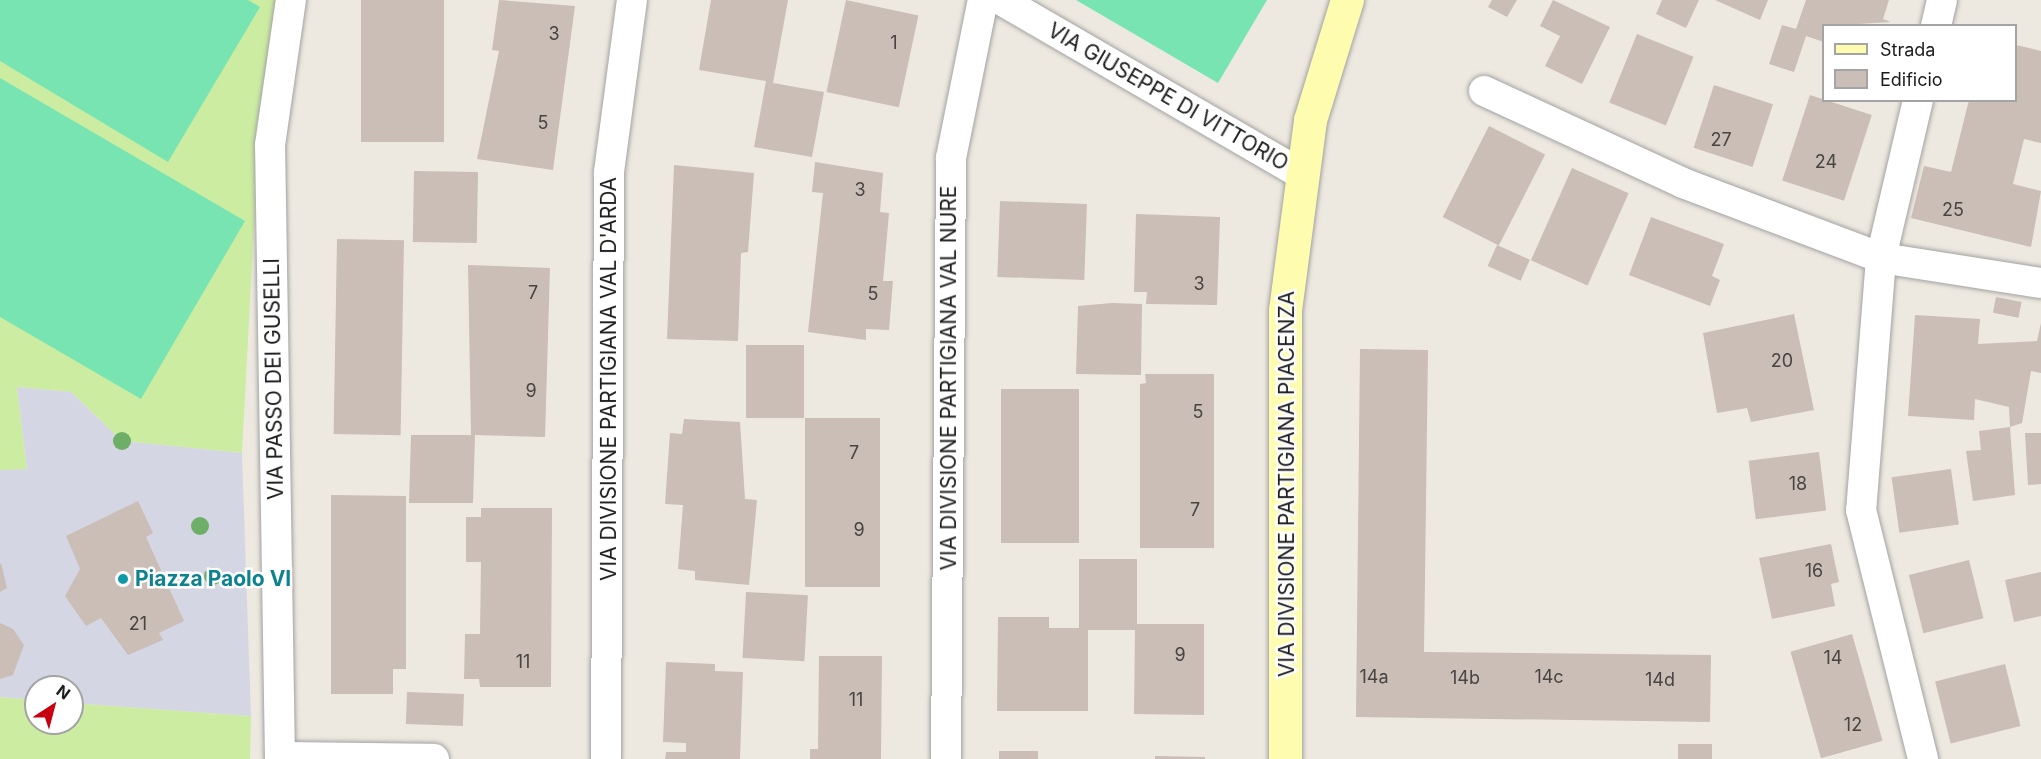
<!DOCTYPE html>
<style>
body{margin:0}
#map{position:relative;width:2041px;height:759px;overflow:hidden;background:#eee9e0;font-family:Inter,sans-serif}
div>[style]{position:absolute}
.grass>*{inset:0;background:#cceda1}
.pitch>*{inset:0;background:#77e4b2}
.plaza>*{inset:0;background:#d5d6e4}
.building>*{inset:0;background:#cabeb6;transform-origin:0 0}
.roads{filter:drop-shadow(0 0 2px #a3a3a3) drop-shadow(0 0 2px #a3a3a3)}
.street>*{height:30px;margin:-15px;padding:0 15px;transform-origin:15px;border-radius:15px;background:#fff}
.secondary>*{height:33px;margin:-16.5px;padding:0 16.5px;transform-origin:16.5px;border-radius:16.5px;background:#fefcaf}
.trees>*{width:18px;height:18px;margin:-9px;border-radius:50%;background:#6daf67}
.dots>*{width:16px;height:16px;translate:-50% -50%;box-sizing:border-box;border:3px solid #fff;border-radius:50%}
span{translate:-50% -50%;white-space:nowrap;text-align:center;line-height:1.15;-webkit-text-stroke:5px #fff;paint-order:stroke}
.number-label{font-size:18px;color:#484442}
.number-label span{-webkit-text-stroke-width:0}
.street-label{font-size:21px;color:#1c1c1c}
.culture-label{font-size:21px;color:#0d838f;font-weight:700}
.left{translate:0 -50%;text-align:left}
.legend{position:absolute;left:1822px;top:24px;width:195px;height:78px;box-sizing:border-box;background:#fff;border:2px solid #a4a4a4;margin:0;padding:8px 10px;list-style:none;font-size:18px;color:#1c1c1c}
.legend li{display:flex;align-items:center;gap:12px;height:30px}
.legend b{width:30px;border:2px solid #a4a4a4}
.north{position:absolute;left:24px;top:675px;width:60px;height:60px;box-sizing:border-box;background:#fff;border:2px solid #a4a4a4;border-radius:50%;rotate:36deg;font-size:16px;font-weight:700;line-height:24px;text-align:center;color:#1c1c1c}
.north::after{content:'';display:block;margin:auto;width:21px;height:27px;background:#c8000f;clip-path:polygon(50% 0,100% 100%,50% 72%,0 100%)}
</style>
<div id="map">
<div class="grass">
<div style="clip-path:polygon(0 0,279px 0,259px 134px,242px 453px,122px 441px,71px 392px,17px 387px,27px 470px,0 470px)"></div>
<div style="clip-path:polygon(0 697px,36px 700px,36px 723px,72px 723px,72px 703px,251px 716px,250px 759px,0 759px)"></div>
</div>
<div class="pitch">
<div style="clip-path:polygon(0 0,248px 0,260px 7px,168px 162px,0 61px)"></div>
<div style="clip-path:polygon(1076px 0,1267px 0,1218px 83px)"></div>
<div style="clip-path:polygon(0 78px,245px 221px,141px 399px,0 317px)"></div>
</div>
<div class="plaza">
<div style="clip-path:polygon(17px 387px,71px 392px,122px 441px,242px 453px,251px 716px,72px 703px,72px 687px,36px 687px,36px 700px,0 697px,0 470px,27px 469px)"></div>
</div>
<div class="building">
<div style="left:361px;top:0;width:83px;height:142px"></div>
<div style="clip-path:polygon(499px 0,575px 6px,553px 170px,477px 159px,499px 51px,492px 50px)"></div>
<div style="clip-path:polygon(711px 0,788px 0,773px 83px,824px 92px,812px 157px,754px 147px,766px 81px,699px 70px)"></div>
<div style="left:846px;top:0;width:74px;height:94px;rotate:12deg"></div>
<div style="clip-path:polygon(1492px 0,1517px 0,1507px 17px,1488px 7px)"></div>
<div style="clip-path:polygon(1553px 0,1610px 27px,1582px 84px,1545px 66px,1560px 36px,1540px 26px)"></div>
<div style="clip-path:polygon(1662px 0,1699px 0,1686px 28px,1656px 14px)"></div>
<div style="clip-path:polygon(1715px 0,1768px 0,1760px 20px)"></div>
<div style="clip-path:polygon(1806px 0,1889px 0,1883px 19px,1891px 22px,1824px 26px,1824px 42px,1806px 36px,1794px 72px,1769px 64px,1782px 25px,1796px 29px)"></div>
<div style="left:1637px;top:34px;width:61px;height:74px;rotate:22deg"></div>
<div style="clip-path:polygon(2016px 45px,2041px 51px,2041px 143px,2024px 139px,2013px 184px,2041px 191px,2031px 247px,1911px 218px,1924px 166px,1951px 172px,1969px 100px,2016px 100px)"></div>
<div style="left:1714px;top:85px;width:62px;height:66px;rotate:18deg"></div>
<div style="left:1810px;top:95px;width:65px;height:90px;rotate:18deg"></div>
<div style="left:1489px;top:126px;width:63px;height:102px;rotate:27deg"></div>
<div style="clip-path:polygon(815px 162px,883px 173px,880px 212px,889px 213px,883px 281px,893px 281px,889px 330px,866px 329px,866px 340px,808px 332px,823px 193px,812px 192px)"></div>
<div style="clip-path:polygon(674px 165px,754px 173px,748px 252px,741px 253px,738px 341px,667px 339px)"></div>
<div style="left:1572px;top:168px;width:62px;height:101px;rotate:24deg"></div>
<div style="left:414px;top:171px;width:64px;height:71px;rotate:1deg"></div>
<div style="left:1000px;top:201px;width:87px;height:76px;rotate:2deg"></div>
<div style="clip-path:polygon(1136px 214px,1220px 217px,1217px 305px,1146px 304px,1147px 292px,1134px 292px)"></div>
<div style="clip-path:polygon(1651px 217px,1724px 244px,1712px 276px,1720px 280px,1710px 306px,1629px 275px)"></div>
<div style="left:337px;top:239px;width:67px;height:195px;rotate:1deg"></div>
<div style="left:1497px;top:245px;width:36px;height:23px;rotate:24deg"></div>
<div style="clip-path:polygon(468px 265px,550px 268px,545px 437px,475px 435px,473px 503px,409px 503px,411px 435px,471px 435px)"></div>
<div style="left:1996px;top:297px;width:26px;height:16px;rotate:11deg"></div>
<div style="clip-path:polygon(1112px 303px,1142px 304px,1141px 375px,1076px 374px,1078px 306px)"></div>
<div style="clip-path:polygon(1794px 314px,1814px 410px,1751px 422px,1747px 408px,1717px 413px,1703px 333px)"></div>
<div style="clip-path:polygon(1915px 315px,1980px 319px,1978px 344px,2037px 341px,2041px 323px,2041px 373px,2031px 371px,2022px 423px,2010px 427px,2009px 407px,1975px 399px,1974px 420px,1908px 416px)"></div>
<div style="left:746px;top:345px;width:58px;height:73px"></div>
<div style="clip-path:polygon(1360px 349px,1428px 350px,1424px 652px,1711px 655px,1710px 722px,1356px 717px)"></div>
<div style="clip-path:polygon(1145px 374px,1214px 374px,1214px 548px,1140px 548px,1140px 384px,1146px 383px)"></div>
<div style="left:1001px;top:389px;width:78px;height:154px"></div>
<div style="left:805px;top:418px;width:75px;height:169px"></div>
<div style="clip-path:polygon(684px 419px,740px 422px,745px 499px,757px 500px,749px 585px,695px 580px,695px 571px,678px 569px,683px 505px,665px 504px,670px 433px,682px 434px)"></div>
<div style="clip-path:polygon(2010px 427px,2015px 495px,1973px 501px,1966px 451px,1981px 450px,1979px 431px)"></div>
<div style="clip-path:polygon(2025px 433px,2041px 433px,2041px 484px,2028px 485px)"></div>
<div style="left:1819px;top:452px;width:59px;height:71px;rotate:83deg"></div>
<div style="left:1951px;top:469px;width:56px;height:60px;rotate:82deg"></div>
<div style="clip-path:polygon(331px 495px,406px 496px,406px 669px,393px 669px,393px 694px,331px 694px)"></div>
<div style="clip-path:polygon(138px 501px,153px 533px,146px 537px,184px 621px,159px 633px,163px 640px,128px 655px,101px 618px,86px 626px,65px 596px,80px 569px,66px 536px)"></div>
<div style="clip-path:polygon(481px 508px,552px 508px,551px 687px,480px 687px,479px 679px,464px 679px,465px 634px,480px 634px,481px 562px,466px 562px,466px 517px,481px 517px)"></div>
<div style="clip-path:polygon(1831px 544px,1839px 582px,1831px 584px,1835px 606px,1772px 619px,1759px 558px)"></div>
<div style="clip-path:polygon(1079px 559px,1137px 559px,1137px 624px,1204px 624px,1204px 715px,1134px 714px,1135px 630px,1088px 630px,1088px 711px,997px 711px,998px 617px,1049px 617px,1049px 628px,1079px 628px)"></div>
<div style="left:1969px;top:560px;width:60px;height:62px;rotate:76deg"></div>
<div style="clip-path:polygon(1px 563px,7px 588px,0 592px,0 564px)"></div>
<div style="clip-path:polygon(2041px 572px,2041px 616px,2014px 622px,2005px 580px)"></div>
<div style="left:746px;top:592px;width:62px;height:66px;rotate:3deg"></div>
<div style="clip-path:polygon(0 623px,13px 629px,24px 645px,13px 675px,0 679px)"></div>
<div style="left:1852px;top:634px;width:111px;height:64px;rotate:74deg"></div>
<div style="clip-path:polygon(819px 656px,882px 656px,881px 759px,810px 759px,810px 749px,818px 749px)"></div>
<div style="clip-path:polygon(666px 662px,715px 664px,715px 671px,743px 672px,740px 759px,665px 759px,666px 752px,686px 752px,686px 743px,663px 742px)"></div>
<div style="left:2005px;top:664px;width:64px;height:72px;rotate:76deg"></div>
<div style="left:407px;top:692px;width:57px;height:32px;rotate:2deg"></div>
<div style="left:1678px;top:744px;width:34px;height:15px"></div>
<div style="left:999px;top:751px;width:39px;height:8px"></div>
<div style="clip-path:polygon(1155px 756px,1205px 757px,1205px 759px,1155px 759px)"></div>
</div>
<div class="roads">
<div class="street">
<div style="left:1001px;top:0;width:349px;rotate:30.1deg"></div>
<div style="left:1936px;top:26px;width:27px;rotate:-77deg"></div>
<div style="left:1484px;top:91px;width:219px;rotate:24.8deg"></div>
<div style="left:1683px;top:183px;width:212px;rotate:20.7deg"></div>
<div style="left:1881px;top:258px;width:162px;rotate:8.9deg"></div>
<div style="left:1918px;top:100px;width:162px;rotate:103.2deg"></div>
<div style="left:1881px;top:258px;width:253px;rotate:94.5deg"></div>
<div style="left:1861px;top:510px;width:257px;rotate:76deg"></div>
<div style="left:280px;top:757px;width:154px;rotate:0.7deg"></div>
<div style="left:280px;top:759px;width:614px;rotate:-90.93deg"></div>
<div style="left:270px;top:145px;width:147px;rotate:-81.8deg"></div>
<div style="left:606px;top:759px;width:587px;rotate:-89.71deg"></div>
<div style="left:609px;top:172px;width:174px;rotate:-82.4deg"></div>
<div style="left:946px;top:759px;width:601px;rotate:-89.52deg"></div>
<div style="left:951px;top:158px;width:161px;rotate:-78.6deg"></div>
</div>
<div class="secondary">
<div style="left:1285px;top:759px;width:449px;rotate:-90deg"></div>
<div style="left:1285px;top:310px;width:192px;rotate:-82.5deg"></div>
<div style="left:1310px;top:120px;width:126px;rotate:-72.9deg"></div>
</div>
</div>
<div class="trees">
<div style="left:122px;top:441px"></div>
<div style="left:200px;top:526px"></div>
<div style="left:213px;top:576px"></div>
</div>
<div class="dots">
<div style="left:123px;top:579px;background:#0f9aa8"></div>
</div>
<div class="number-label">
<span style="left:554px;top:34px">3</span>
<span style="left:894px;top:43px">1</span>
<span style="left:543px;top:123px">5</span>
<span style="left:1721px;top:140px">27</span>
<span style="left:1826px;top:162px">24</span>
<span style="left:860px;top:190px">3</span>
<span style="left:1953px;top:210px">25</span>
<span style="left:1199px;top:284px">3</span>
<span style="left:533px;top:293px">7</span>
<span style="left:873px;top:294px">5</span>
<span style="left:1782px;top:361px">20</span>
<span style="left:531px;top:391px">9</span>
<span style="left:1198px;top:412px">5</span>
<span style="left:854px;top:453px">7</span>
<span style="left:1798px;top:484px">18</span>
<span style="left:1195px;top:510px">7</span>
<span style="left:859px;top:530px">9</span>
<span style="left:1814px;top:571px">16</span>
<span style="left:138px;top:624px">21</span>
<span style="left:1180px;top:655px">9</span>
<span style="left:1833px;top:658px">14</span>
<span style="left:523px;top:662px">11</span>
<span style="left:1374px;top:677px">14a</span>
<span style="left:1549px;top:677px">14c</span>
<span style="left:1465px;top:678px">14b</span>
<span style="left:1660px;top:680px">14d</span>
<span style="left:856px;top:700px">11</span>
<span style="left:1853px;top:725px">12</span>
</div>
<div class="street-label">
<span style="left:1168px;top:97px;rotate:30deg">VIA GIUSEPPE DI VITTORIO</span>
<span style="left:949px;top:378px;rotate:-90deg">VIA DIVISIONE PARTIGIANA VAL NURE</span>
<span style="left:274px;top:379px;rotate:-91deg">VIA PASSO DEI GUSELLI</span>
<span style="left:609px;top:379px;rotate:-90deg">VIA DIVISIONE PARTIGIANA VAL D'ARDA</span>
<span style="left:1287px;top:484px;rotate:-90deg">VIA DIVISIONE PARTIGIANA PIACENZA</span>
</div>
<div class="culture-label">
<span class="left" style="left:135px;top:579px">Piazza Paolo VI</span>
</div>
<ul class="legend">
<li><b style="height:8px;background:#fefcaf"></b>Strada</li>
<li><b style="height:16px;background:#cabeb6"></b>Edificio</li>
</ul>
<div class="north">N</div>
</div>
